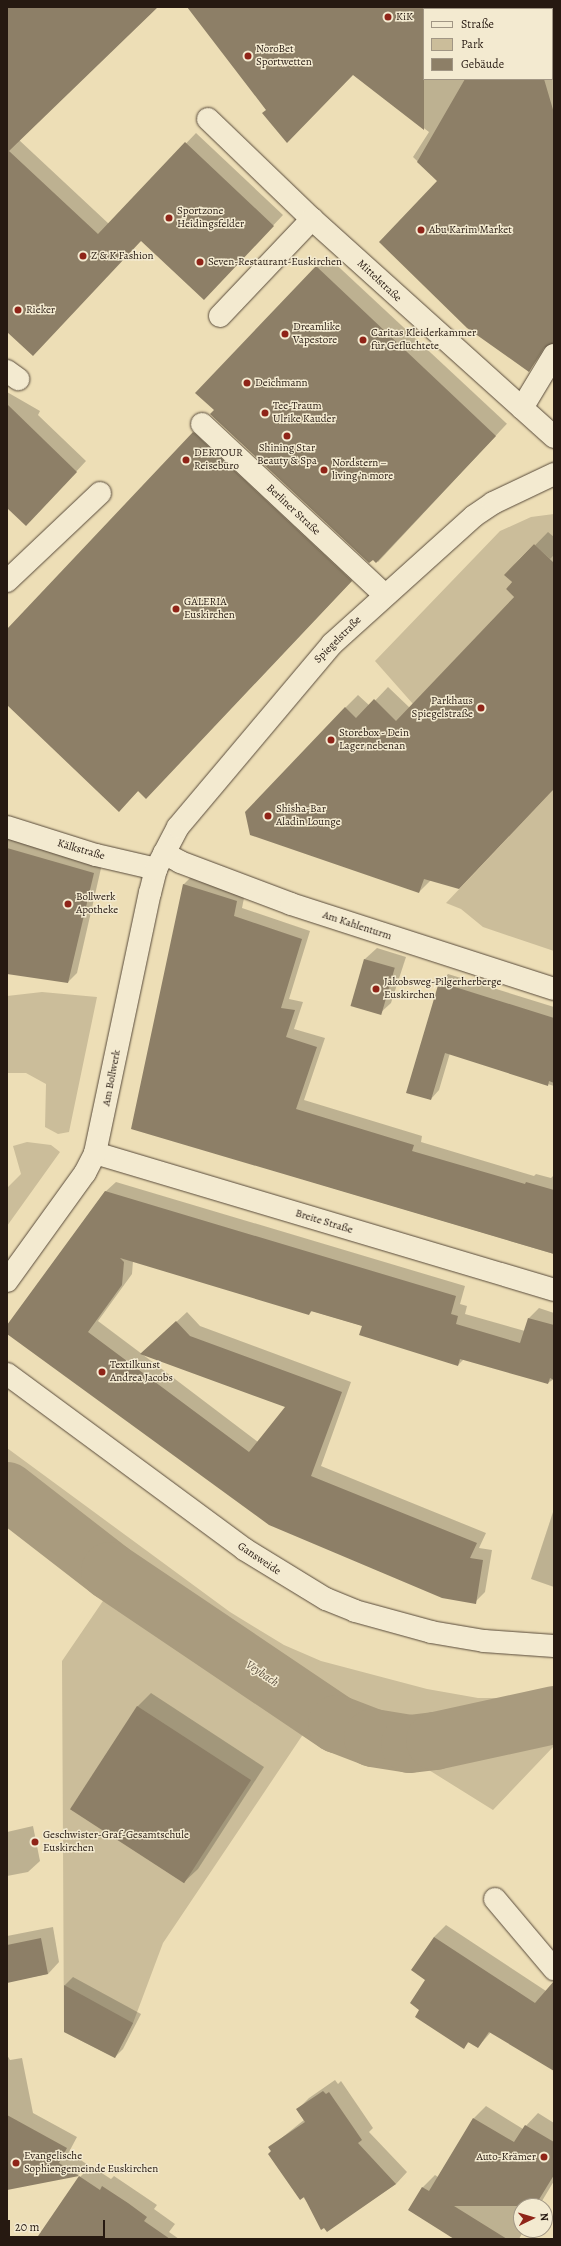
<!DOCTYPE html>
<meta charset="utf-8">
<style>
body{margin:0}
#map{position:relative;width:561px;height:2246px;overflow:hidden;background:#eddeb6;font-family:Alegreya,serif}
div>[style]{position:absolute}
.green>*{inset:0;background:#cbbd9a}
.shadow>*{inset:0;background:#0003;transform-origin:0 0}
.river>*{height:58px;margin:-29px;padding:0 29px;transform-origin:29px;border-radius:29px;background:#a99b7e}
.building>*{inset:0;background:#8d7f67;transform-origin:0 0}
.roads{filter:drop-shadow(0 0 1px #584a3a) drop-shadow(0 0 1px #584a3a)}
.minor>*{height:22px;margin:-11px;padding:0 11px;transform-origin:11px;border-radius:11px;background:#f3ead0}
.dots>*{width:11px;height:11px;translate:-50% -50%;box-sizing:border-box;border:2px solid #f3ead0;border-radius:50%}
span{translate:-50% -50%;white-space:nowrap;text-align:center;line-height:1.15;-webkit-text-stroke:3px #f3ead0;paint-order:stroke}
.poi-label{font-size:11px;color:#261911}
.left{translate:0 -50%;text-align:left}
.right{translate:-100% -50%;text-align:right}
.street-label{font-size:11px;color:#261911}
.water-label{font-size:12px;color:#5a4d3d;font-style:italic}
.frame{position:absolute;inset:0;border:8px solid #261911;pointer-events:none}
.legend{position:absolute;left:423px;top:8px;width:130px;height:72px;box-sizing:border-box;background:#f3ead0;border:1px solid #a19684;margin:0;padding:5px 7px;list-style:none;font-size:12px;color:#261911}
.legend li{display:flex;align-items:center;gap:8px;height:20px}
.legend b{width:20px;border:1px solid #a19684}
.north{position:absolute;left:513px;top:2198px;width:40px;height:40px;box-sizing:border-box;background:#f3ead0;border:1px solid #a19684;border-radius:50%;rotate:85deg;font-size:11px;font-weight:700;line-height:16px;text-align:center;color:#261911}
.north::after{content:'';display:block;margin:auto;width:14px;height:18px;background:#8f2418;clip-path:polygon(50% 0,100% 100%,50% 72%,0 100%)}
.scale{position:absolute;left:8px;top:2220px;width:97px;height:18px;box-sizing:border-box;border:2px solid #261911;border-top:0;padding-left:5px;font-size:12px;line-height:14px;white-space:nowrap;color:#261911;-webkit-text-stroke:3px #f3ead0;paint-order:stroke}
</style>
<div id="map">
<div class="green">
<div style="clip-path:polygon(554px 514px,554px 555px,550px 559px,534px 544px,520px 558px,505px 575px,512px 582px,506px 589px,514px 597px,413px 704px,375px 661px,500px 531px,531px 517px)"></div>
<div style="clip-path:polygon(554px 789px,554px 951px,483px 927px,461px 909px,446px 903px)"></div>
<div style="clip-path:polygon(42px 992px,97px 997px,69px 1132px,58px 1134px,45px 1127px,46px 1084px,26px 1073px,7px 1073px,7px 996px)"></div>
<div style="clip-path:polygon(27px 1142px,51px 1145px,60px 1152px,7px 1226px,7px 1188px,21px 1174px,13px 1146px)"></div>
<div style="clip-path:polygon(7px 1448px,230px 1612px,284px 1645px,321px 1661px,427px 1689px,478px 1698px,537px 1698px,554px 1695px,554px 1746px,493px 1810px,416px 1762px,361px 1755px,310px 1724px,163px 1943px,133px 2023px,115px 2058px,64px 2032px,62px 1661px,105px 1598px,7px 1521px)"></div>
</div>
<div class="shadow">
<div style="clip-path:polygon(7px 7px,157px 7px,19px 140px,109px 224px,196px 133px,283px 215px,214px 288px,142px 240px,7px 330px)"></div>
<div style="clip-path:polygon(189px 7px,521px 9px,424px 9px,424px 79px,552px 79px,552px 40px,554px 41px,554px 343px,551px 343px,529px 370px,438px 181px,413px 157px,429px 132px,353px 74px,267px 110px)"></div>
<div style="left:327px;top:256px;width:246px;height:189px;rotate:43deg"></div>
<div style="clip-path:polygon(7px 392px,40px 411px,38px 415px,86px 461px,36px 515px,7px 507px)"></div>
<div style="clip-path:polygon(207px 419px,365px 567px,159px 784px,139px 790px,119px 810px,7px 704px,7px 631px)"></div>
<div style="clip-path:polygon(548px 532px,554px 537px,554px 789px,431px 880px,419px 892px,345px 708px,358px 695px,370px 706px,388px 687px,410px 708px,515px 597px,513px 582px,506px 575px)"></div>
<div style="clip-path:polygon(7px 837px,102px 864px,77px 973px,68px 982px,7px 939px)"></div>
<div style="clip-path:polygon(193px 875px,245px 893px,242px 908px,310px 931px,289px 999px,303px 1002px,294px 1029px,325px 1038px,304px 1100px,422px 1136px,421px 1142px,534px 1176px,536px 1174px,551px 1178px,554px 1175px,554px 1254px,132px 1128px,184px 884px)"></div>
<div style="clip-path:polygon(377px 948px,406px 957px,391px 1003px,379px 1014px,365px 959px)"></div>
<div style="clip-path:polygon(448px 974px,554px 1007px,554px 1086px,450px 1053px,439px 1090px,431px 1099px,440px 983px)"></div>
<div style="clip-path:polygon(evenodd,116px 1182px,465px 1286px,460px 1304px,467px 1306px,465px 1314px,525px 1331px,529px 1318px,539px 1308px,554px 1313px,554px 1379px,548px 1383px,464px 1359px,458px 1365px,363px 1326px,312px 1311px,309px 1314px,133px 1261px,132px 1274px,98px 1321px,142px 1354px,187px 1312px,200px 1326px,351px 1382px,321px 1466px,486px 1533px,479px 1548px,492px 1550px,485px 1592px,475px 1602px,7px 1333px,7px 1326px,105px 1192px,116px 1182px,142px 1354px,287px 1407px,258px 1442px,142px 1354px)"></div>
<div style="clip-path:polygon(554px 1509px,554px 1587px,531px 1579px)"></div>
<div style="clip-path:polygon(151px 1693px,264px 1767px,198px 1869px,184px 1882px,137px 1707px)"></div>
<div style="clip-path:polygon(33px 1826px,40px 1861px,28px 1872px,7px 1876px,7px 1832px)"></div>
<div style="clip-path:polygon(446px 1925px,546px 1991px,554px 1983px,554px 2070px,491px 2032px,478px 2047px,470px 2041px,463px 2048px,421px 2009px,434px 1937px)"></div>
<div style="clip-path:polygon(53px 1927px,59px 1962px,48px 1974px,7px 1982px,7px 1936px)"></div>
<div style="clip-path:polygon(73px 1977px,141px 2014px,123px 2049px,115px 2057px,65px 2031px,65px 1985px)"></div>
<div style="clip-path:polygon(7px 2055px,10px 2060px,22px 2058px,33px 2113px,77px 2137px,69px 2152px,88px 2165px,78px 2175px,7px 2189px)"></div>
<div style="clip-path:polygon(335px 2080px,338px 2084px,341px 2081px,373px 2128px,369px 2132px,407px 2172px,396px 2184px,327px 2231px,269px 2148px,304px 2120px,297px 2110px,309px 2098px)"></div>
<div style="clip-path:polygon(486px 2106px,523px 2129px,538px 2113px,554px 2123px,554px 2181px,539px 2206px,521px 2206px,521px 2230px,524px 2230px,519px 2239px,456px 2239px,409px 2210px,423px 2187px,435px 2175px,438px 2177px,474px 2118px)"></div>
<div style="clip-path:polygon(91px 2166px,111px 2179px,114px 2176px,157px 2205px,154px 2209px,175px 2224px,169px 2232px,179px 2239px,48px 2239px,80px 2177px)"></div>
</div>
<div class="river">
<div style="left:7px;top:1491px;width:130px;rotate:37.8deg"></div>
<div style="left:110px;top:1571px;width:274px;rotate:34deg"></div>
<div style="left:337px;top:1724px;width:39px;rotate:21deg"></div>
<div style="left:373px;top:1738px;width:37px;rotate:9deg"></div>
<div style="left:410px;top:1744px;width:25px;rotate:-7deg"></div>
<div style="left:435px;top:1741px;width:122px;rotate:-12.3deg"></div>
</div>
<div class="building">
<div style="clip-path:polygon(7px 7px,158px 7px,9px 151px,98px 234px,185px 142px,274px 226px,204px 300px,141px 241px,33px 356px,7px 332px)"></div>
<div style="clip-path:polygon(187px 7px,424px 7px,424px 130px,353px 75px,287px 143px,262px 113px,266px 110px)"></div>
<div style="clip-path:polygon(465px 79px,544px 79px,554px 113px,554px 343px,544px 348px,529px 372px,467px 328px,379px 242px,437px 181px,417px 162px)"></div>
<div style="clip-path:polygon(316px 266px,496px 436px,376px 563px,373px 560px,369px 563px,210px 414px,214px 410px,195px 393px)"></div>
<div style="clip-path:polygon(7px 404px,77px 472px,26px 526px,7px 508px)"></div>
<div style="clip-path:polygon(193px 432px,352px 581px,146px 799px,138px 791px,119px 812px,7px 705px,7px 629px)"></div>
<div style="clip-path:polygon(534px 544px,554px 563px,554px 789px,459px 889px,424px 879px,419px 893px,250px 835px,245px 812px,345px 707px,356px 718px,374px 699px,396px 721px,514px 597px,506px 589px,512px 582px,504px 575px)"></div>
<div style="clip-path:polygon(7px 848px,94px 873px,68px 983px,7px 974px)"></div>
<div style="clip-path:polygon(183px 884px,237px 901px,234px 916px,302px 939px,281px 1008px,295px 1010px,286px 1037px,317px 1047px,296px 1109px,414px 1145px,412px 1151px,525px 1184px,526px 1182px,554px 1190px,554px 1254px,131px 1129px)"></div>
<div style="left:364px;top:959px;width:32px;height:49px;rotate:16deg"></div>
<div style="clip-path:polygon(439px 982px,554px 1018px,554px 1083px,549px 1081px,548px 1086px,445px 1053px,431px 1100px,406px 1093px)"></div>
<div style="clip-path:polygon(105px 1191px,456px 1296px,451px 1314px,458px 1316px,456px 1324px,520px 1343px,528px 1318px,554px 1325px,554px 1380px,550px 1378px,548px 1384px,460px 1359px,458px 1366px,359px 1335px,362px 1326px,311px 1311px,309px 1315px,120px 1258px,124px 1262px,122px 1285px,88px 1332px,249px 1452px,285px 1407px,140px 1354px,176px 1321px,190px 1336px,342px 1392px,311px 1476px,477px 1543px,470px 1558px,483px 1560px,476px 1604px,442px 1598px,269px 1525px,7px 1334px,7px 1325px)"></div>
<div style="left:137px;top:1706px;width:136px;height:123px;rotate:33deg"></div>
<div style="clip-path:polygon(434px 1937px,535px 2003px,554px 1981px,554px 2071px,489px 2032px,478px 2048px,468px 2042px,464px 2049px,415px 2017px,419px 2010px,410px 2003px,425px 1980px,411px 1970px)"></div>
<div style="clip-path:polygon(41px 1938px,48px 1974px,7px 1983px,7px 1945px)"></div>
<div style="clip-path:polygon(64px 1985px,133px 2023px,115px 2058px,64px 2032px)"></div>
<div style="clip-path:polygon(323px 2091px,326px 2094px,329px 2092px,362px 2140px,358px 2143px,396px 2184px,327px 2232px,324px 2228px,321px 2230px,304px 2197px,300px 2200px,268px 2154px,271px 2151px,268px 2147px,305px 2122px,296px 2109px)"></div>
<div style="clip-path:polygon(7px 2115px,67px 2148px,59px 2163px,79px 2176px,7px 2190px)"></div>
<div style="clip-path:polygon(473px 2118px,514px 2142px,525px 2125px,554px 2142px,554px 2175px,535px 2206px,454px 2206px,507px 2239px,454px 2239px,408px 2210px,422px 2187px,429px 2191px)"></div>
<div style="clip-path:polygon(79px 2176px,100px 2190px,102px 2186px,128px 2203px,147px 2217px,144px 2221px,170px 2239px,36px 2239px)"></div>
</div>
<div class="roads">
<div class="minor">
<div style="left:552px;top:20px;width:3px;rotate:45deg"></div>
<div style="left:208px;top:119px;width:144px;rotate:43.9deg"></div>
<div style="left:312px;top:219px;width:326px;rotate:42deg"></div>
<div style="left:220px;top:316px;width:134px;rotate:-46.5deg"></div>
<div style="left:7px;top:371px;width:14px;rotate:36deg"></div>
<div style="left:522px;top:408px;width:62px;rotate:-58.9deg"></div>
<div style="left:202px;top:424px;width:250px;rotate:43.1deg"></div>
<div style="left:7px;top:581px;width:128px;rotate:-43.4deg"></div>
<div style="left:7px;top:827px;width:93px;rotate:17.5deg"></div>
<div style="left:96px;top:855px;width:62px;rotate:13.1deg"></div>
<div style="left:164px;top:853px;width:18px;rotate:29deg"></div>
<div style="left:180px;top:862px;width:119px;rotate:20.7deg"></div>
<div style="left:291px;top:904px;width:276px;rotate:17.9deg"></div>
<div style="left:95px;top:1153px;width:479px;rotate:16.6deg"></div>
<div style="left:7px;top:1281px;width:133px;rotate:-54.2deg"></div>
<div style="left:85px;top:1173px;width:22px;rotate:-63deg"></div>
<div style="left:95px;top:1153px;width:266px;rotate:-78.1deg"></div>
<div style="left:150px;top:893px;width:25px;rotate:-76deg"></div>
<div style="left:156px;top:869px;width:47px;rotate:-62.4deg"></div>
<div style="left:178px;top:827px;width:239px;rotate:-49.9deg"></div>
<div style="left:332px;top:644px;width:191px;rotate:-42deg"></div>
<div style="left:474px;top:516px;width:23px;rotate:-34deg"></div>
<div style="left:493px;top:503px;width:68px;rotate:-25.4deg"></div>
<div style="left:7px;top:1374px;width:295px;rotate:36.4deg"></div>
<div style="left:244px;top:1549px;width:96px;rotate:31.4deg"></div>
<div style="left:326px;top:1599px;width:31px;rotate:22deg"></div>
<div style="left:355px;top:1611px;width:79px;rotate:15.4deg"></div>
<div style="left:431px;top:1632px;width:54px;rotate:9.6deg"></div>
<div style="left:484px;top:1641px;width:70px;rotate:4.1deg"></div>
<div style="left:495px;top:1899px;width:92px;rotate:49.9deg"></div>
</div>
</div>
<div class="dots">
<div style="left:388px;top:17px;background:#8f2418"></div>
<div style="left:248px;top:56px;background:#8f2418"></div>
<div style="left:169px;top:218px;background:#8f2418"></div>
<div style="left:421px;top:230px;background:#8f2418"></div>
<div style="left:83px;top:256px;background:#8f2418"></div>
<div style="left:200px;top:262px;background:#8f2418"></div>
<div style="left:18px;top:310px;background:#8f2418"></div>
<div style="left:285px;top:334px;background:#8f2418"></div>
<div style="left:363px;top:340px;background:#8f2418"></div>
<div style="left:247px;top:383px;background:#8f2418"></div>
<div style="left:265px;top:413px;background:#8f2418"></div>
<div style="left:287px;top:436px;background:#8f2418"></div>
<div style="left:186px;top:460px;background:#8f2418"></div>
<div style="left:324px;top:470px;background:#8f2418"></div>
<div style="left:176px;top:609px;background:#8f2418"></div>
<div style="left:481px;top:708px;background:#8f2418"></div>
<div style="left:331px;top:740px;background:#8f2418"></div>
<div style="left:268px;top:816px;background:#8f2418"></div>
<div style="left:68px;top:904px;background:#8f2418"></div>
<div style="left:376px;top:989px;background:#8f2418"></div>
<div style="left:102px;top:1372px;background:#8f2418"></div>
<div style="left:35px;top:1842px;background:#8f2418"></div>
<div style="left:544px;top:2157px;background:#8f2418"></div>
<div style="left:16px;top:2163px;background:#8f2418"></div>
</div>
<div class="poi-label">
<span class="left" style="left:396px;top:17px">KiK</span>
<span class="left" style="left:256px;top:56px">NoroBet<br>Sportwetten</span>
<span class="left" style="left:177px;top:218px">Sportzone<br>Heidingsfelder</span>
<span class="left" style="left:429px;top:230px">Abu Karim Market</span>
<span class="left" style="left:91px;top:256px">Z &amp; K Fashion</span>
<span class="left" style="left:208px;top:262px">Seven-Restaurant-Euskirchen</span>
<span class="left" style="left:26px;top:310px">Rieker</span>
<span class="left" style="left:293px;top:334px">Dreamlike<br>Vapestore</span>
<span class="left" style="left:371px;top:340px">Caritas Kleiderkammer<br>für Geflüchtete</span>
<span class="left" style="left:255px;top:383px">Deichmann</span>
<span class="left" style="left:273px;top:413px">Tee-Traum<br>Ulrike Kauder</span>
<span style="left:287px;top:455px">Shining Star<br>Beauty &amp; Spa</span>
<span class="left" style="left:194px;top:460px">DERTOUR<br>Reisebüro</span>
<span class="left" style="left:332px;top:470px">Nordstern –<br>living ’n more</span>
<span class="left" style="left:184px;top:609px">GALERIA<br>Euskirchen</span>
<span class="right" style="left:473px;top:708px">Parkhaus<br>Spiegelstraße</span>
<span class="left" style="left:339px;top:740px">Storebox - Dein<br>Lager nebenan</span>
<span class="left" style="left:276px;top:816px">Shisha-Bar<br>Aladin Lounge</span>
<span class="left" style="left:76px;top:904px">Bollwerk<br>Apotheke</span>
<span class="left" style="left:384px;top:989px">Jakobsweg-Pilgerherberge<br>Euskirchen</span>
<span class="left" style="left:110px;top:1372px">Textilkunst<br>Andrea Jacobs</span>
<span class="left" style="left:43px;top:1842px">Geschwister-Graf-Gesamtschule<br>Euskirchen</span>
<span class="left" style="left:24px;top:2163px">Evangelische<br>Sophiengemeinde Euskirchen</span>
<span class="right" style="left:536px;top:2157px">Auto-Krämer</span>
</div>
<div class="street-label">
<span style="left:379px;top:281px;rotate:43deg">Mittelstraße</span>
<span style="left:293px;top:510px;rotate:43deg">Berliner Straße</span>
<span style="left:338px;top:640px;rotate:-45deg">Spiegelstraße</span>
<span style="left:81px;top:850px;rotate:16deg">Kälkstraße</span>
<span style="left:357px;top:926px;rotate:18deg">Am Kahlenturm</span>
<span style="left:112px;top:1078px;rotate:-79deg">Am Bollwerk</span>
<span style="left:324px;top:1222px;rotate:17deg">Breite Straße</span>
<span style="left:259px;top:1559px;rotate:34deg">Gansweide</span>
</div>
<div class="water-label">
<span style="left:262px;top:1674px;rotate:34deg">Veybach</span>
</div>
<div class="frame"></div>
<ul class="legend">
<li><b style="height:5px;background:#f3ead0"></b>Straße</li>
<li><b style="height:11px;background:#cbbd9a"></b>Park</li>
<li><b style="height:11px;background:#8d7f67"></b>Gebäude</li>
</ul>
<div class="north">N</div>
<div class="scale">20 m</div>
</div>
